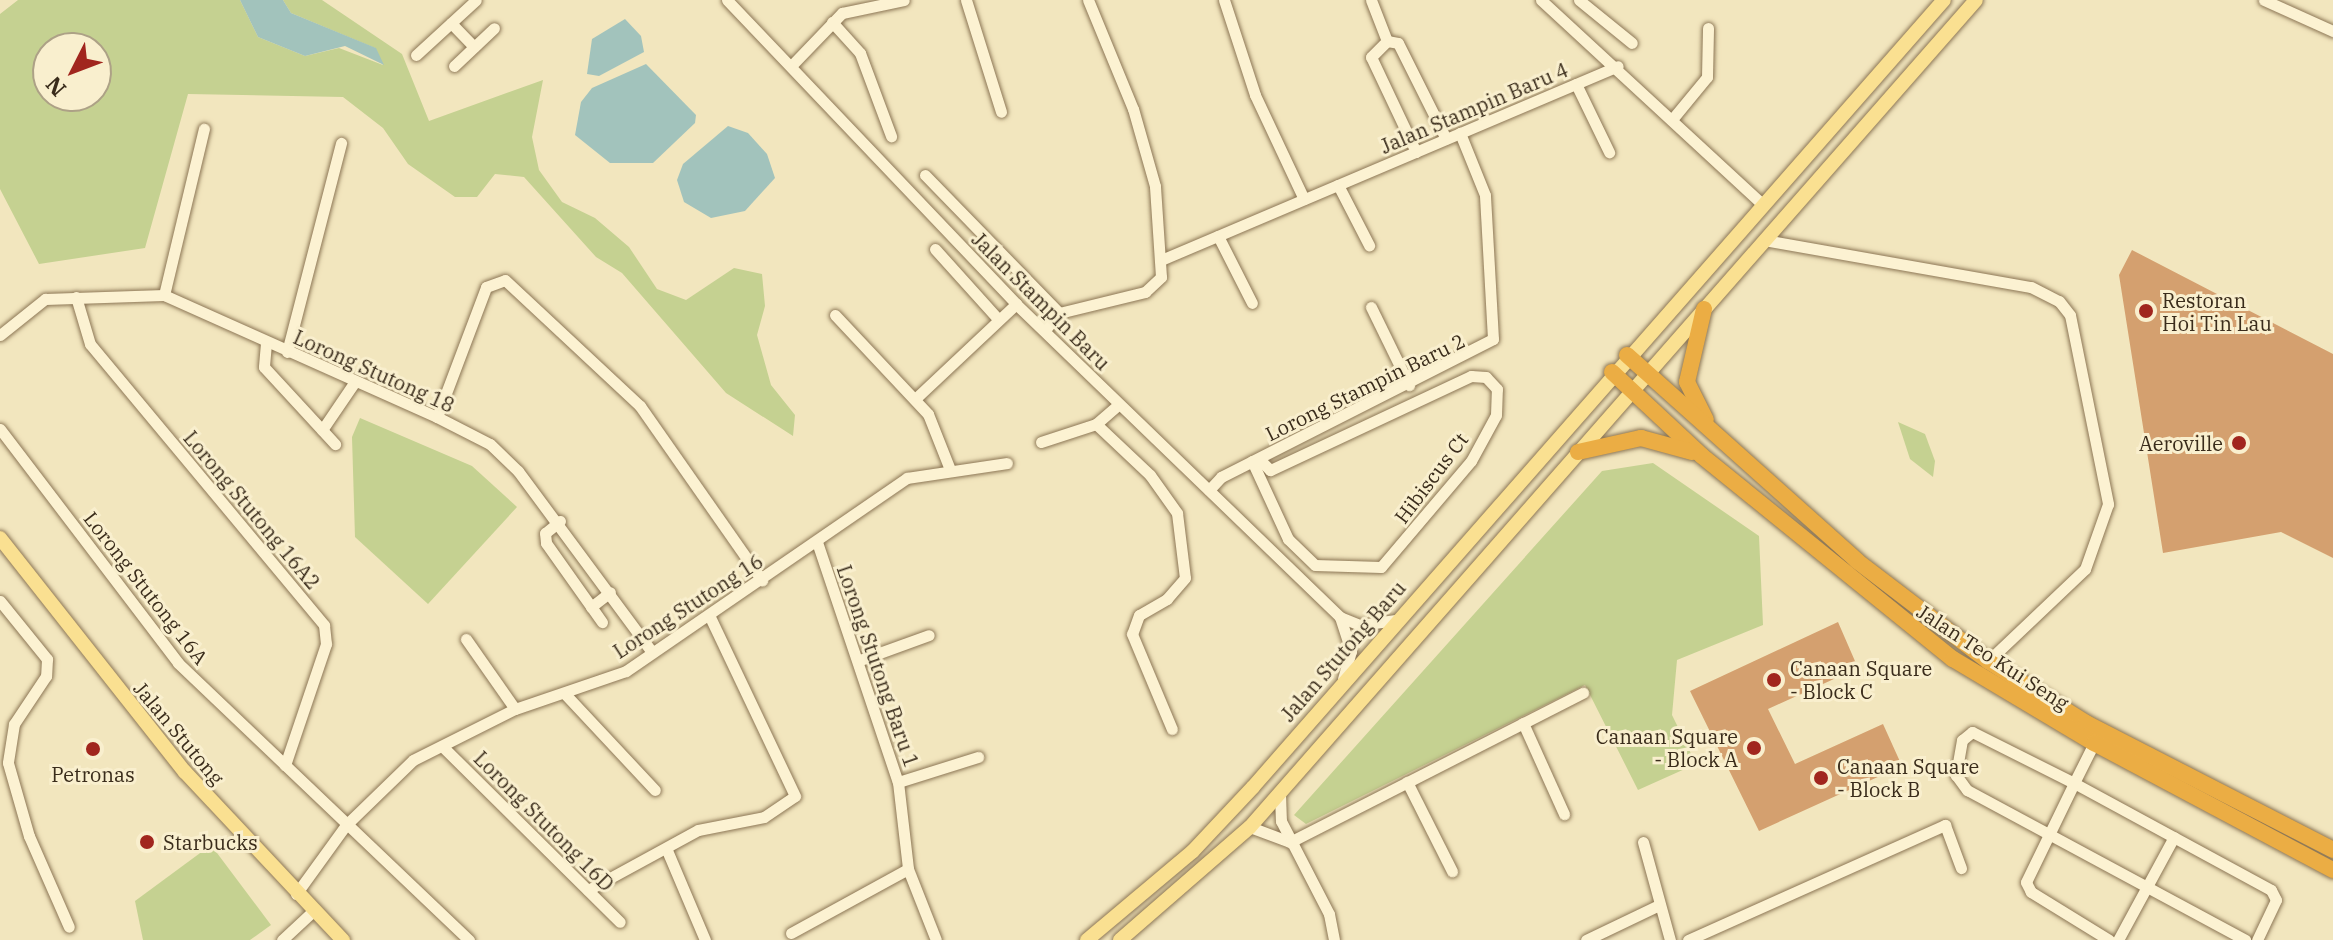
<!DOCTYPE html>
<style>
body{margin:0}
#map{position:relative;width:2333px;height:940px;overflow:hidden;background:#f2e6be;font-family:"IBM Plex Serif",serif}
div>[style]{position:absolute}
.green>*{inset:0;background:#c5d191}
.water>*{inset:0;background:#a2c3bc}
.building>*{inset:0;background:#d4a06f}
.roads{filter:drop-shadow(0 0 2px #8c7655) drop-shadow(0 0 2px #8c7655)}
.minor>*{height:11px;margin:-5.5px;padding:0 5.5px;transform-origin:5.5px;border-radius:5.5px;background:#fcf2d2}
.major>*{height:14px;margin:-7px;padding:0 7px;transform-origin:7px;border-radius:7px;background:#fae091}
.highway>*{height:16px;margin:-8px;padding:0 8px;transform-origin:8px;border-radius:8px;background:#ebad44}
.dots>*{width:22px;height:22px;translate:-50% -50%;box-sizing:border-box;border:4px solid #f9efce;border-radius:50%}
span{translate:-50% -50%;white-space:nowrap;text-align:center;line-height:1.15;-webkit-text-stroke:6px #f9efce;paint-order:stroke}
.street-label{font-size:20px;color:#3a2c1b}
.poi-label{font-size:20px;color:#3a2c1b}
.left{translate:0 -50%;text-align:left}
.right{translate:-100% -50%;text-align:right}
.north{position:absolute;left:32px;top:32px;width:80px;height:80px;box-sizing:border-box;background:#f9efce;border:2px solid #ada186;border-radius:50%;rotate:228deg;font-size:22px;font-weight:700;line-height:32px;text-align:center;color:#3a2c1b}
.north::after{content:'';display:block;margin:auto;width:28px;height:36px;background:#a1261e;clip-path:polygon(50% 0,100% 100%,50% 72%,0 100%)}
</style>
<div id="map">
<div class="green">
<div style="clip-path:polygon(evenodd,18px 0,240px 0,258px 37px,305px 56px,339px 48px,383px 65px,375px 48px,291px 13px,283px 0,322px 0,402px 54px,429px 121px,543px 80px,532px 137px,539px 170px,562px 202px,595px 218px,629px 247px,657px 289px,686px 300px,734px 268px,762px 274px,765px 306px,757px 335px,771px 385px,795px 415px,793px 436px,726px 393px,622px 273px,596px 257px,524px 177px,495px 174px,477px 197px,455px 197px,408px 164px,383px 128px,343px 97px,188px 94px,145px 248px,39px 264px,0 189px,0 14px,18px 0,48px 48px,96px 48px,96px 96px,48px 96px,48px 48px)"></div>
<div style="clip-path:polygon(360px 418px,472px 466px,517px 507px,428px 604px,355px 537px,352px 437px)"></div>
<div style="clip-path:polygon(1898px 422px,1925px 434px,1935px 461px,1933px 477px,1910px 459px)"></div>
<div style="clip-path:polygon(1653px 463px,1759px 536px,1763px 625px,1677px 660px,1672px 715px,1696px 764px,1638px 790px,1585px 685px,1306px 824px,1294px 815px,1602px 471px)"></div>
<div style="clip-path:polygon(211px 845px,271px 925px,250px 940px,143px 940px,135px 901px)"></div>
</div>
<div class="water">
<div style="clip-path:polygon(240px 0,283px 0,291px 13px,376px 48px,384px 65px,345px 46px,305px 56px,258px 37px)"></div>
<div style="clip-path:polygon(625px 19px,641px 36px,644px 52px,599px 76px,587px 74px,592px 39px)"></div>
<div style="clip-path:polygon(646px 64px,696px 115px,695px 123px,653px 163px,610px 163px,575px 135px,581px 102px,592px 88px)"></div>
<div style="clip-path:polygon(728px 126px,748px 133px,767px 154px,775px 178px,745px 211px,711px 218px,684px 202px,677px 180px,683px 164px)"></div>
</div>
<div class="building">
<div style="clip-path:polygon(2132px 250px,2333px 354px,2333px 558px,2281px 532px,2163px 553px,2119px 275px)"></div>
<div style="clip-path:polygon(1838px 622px,1858px 668px,1768px 709px,1795px 764px,1883px 724px,1902px 766px,1759px 831px,1690px 691px)"></div>
</div>
<div class="roads">
<div class="minor">
<div style="left:727px;top:0;width:419px;rotate:46.4deg"></div>
<div style="left:1016px;top:304px;width:450px;rotate:44deg"></div>
<div style="left:1340px;top:617px;width:36px;rotate:72deg"></div>
<div style="left:1351px;top:651px;width:29px;rotate:106deg"></div>
<div style="left:966px;top:0;width:117px;rotate:72.6deg"></div>
<div style="left:1224px;top:0;width:100px;rotate:71.9deg"></div>
<div style="left:1255px;top:95px;width:115px;rotate:64.8deg"></div>
<div style="left:1371px;top:0;width:44px;rotate:68.7deg"></div>
<div style="left:1541px;top:0;width:301px;rotate:42.7deg"></div>
<div style="left:1579px;top:0;width:68px;rotate:39.1deg"></div>
<div style="left:2264px;top:0;width:76px;rotate:24.2deg"></div>
<div style="left:832px;top:22px;width:42px;rotate:47.9deg"></div>
<div style="left:860px;top:53px;width:89px;rotate:69.5deg"></div>
<div style="left:451px;top:23px;width:33px;rotate:46deg"></div>
<div style="left:416px;top:55px;width:81px;rotate:-42.5deg"></div>
<div style="left:454px;top:66px;width:55px;rotate:-43.5deg"></div>
<div style="left:791px;top:66px;width:74px;rotate:-46.1deg"></div>
<div style="left:842px;top:13px;width:63px;rotate:-11.8deg"></div>
<div style="left:1576px;top:84px;width:76px;rotate:64.1deg"></div>
<div style="left:1674px;top:117px;width:52px;rotate:-50.5deg"></div>
<div style="left:1707px;top:77px;width:49px;rotate:-88.8deg"></div>
<div style="left:1416px;top:152px;width:105px;rotate:-115.3deg"></div>
<div style="left:1371px;top:57px;width:23px;rotate:-45deg"></div>
<div style="left:1387px;top:41px;width:11px;rotate:10deg"></div>
<div style="left:1398px;top:43px;width:107px;rotate:63.4deg"></div>
<div style="left:925px;top:175px;width:192px;rotate:45.8deg"></div>
<div style="left:1338px;top:185px;width:68px;rotate:62.7deg"></div>
<div style="left:1218px;top:236px;width:75px;rotate:63.1deg"></div>
<div style="left:1764px;top:240px;width:271px;rotate:10deg"></div>
<div style="left:2031px;top:287px;width:31px;rotate:27deg"></div>
<div style="left:2059px;top:301px;width:18px;rotate:52deg"></div>
<div style="left:2070px;top:315px;width:193px;rotate:78.6deg"></div>
<div style="left:2108px;top:504px;width:69px;rotate:109.5deg"></div>
<div style="left:2085px;top:569px;width:134px;rotate:136.5deg"></div>
<div style="left:935px;top:249px;width:94px;rotate:48deg"></div>
<div style="left:1161px;top:260px;width:496px;rotate:-23deg"></div>
<div style="left:164px;top:295px;width:171px;rotate:-76.5deg"></div>
<div style="left:76px;top:297px;width:49px;rotate:73.4deg"></div>
<div style="left:90px;top:344px;width:366px;rotate:50.2deg"></div>
<div style="left:324px;top:625px;width:19px;rotate:84deg"></div>
<div style="left:326px;top:644px;width:128px;rotate:108.7deg"></div>
<div style="left:1371px;top:307px;width:87px;rotate:64deg"></div>
<div style="left:835px;top:315px;width:136px;rotate:46.8deg"></div>
<div style="left:928px;top:414px;width:57px;rotate:68.4deg"></div>
<div style="left:1045px;top:330px;width:22px;rotate:-51deg"></div>
<div style="left:1059px;top:313px;width:89px;rotate:-13.7deg"></div>
<div style="left:1145px;top:292px;width:22px;rotate:-43deg"></div>
<div style="left:1161px;top:277px;width:91px;rotate:-93.8deg"></div>
<div style="left:1155px;top:186px;width:80px;rotate:-105.9deg"></div>
<div style="left:1133px;top:109px;width:118px;rotate:-112.4deg"></div>
<div style="left:0;top:335px;width:58px;rotate:-38.7deg"></div>
<div style="left:45px;top:299px;width:119px;rotate:-1.9deg"></div>
<div style="left:164px;top:295px;width:299px;rotate:24.1deg"></div>
<div style="left:437px;top:417px;width:59px;rotate:27deg"></div>
<div style="left:490px;top:444px;width:39px;rotate:44deg"></div>
<div style="left:518px;top:471px;width:225px;rotate:53.5deg"></div>
<div style="left:266px;top:343px;width:24px;rotate:95deg"></div>
<div style="left:264px;top:367px;width:105px;rotate:47.3deg"></div>
<div style="left:287px;top:352px;width:216px;rotate:-75.5deg"></div>
<div style="left:915px;top:399px;width:139px;rotate:-43.2deg"></div>
<div style="left:437px;top:417px;width:139px;rotate:-69.3deg"></div>
<div style="left:486px;top:287px;width:20px;rotate:-20deg"></div>
<div style="left:505px;top:280px;width:185px;rotate:43deg"></div>
<div style="left:640px;top:406px;width:213px;rotate:55deg"></div>
<div style="left:1096px;top:424px;width:30px;rotate:-41deg"></div>
<div style="left:0;top:429px;width:294px;rotate:52.7deg"></div>
<div style="left:178px;top:663px;width:402px;rotate:43.6deg"></div>
<div style="left:322px;top:430px;width:57px;rotate:-55.8deg"></div>
<div style="left:1041px;top:442px;width:58px;rotate:-18.1deg"></div>
<div style="left:1096px;top:424px;width:74px;rotate:43.4deg"></div>
<div style="left:1150px;top:475px;width:47px;rotate:54.6deg"></div>
<div style="left:1177px;top:513px;width:65px;rotate:83deg"></div>
<div style="left:1185px;top:578px;width:28px;rotate:131deg"></div>
<div style="left:1167px;top:599px;width:32px;rotate:150deg"></div>
<div style="left:1139px;top:615px;width:20px;rotate:110deg"></div>
<div style="left:1132px;top:634px;width:103px;rotate:67.2deg"></div>
<div style="left:1252px;top:461px;width:86px;rotate:65.2deg"></div>
<div style="left:1288px;top:539px;width:37px;rotate:44deg"></div>
<div style="left:1315px;top:565px;width:66px;rotate:1.7deg"></div>
<div style="left:1381px;top:567px;width:139px;rotate:-49.7deg"></div>
<div style="left:1471px;top:461px;width:52px;rotate:-61.5deg"></div>
<div style="left:1496px;top:415px;width:26px;rotate:-88deg"></div>
<div style="left:1497px;top:389px;width:16px;rotate:-133deg"></div>
<div style="left:1486px;top:377px;width:15px;rotate:-176deg"></div>
<div style="left:1471px;top:376px;width:222px;rotate:154.9deg"></div>
<div style="left:1270px;top:470px;width:16px;rotate:-135deg"></div>
<div style="left:1209px;top:490px;width:18px;rotate:-47deg"></div>
<div style="left:1221px;top:477px;width:305px;rotate:-26.9deg"></div>
<div style="left:1493px;top:339px;width:144px;rotate:-93.2deg"></div>
<div style="left:1485px;top:195px;width:67px;rotate:-112deg"></div>
<div style="left:560px;top:521px;width:19px;rotate:141deg"></div>
<div style="left:545px;top:533px;width:10px;rotate:84deg"></div>
<div style="left:546px;top:543px;width:97px;rotate:54.7deg"></div>
<div style="left:817px;top:542px;width:253px;rotate:71.4deg"></div>
<div style="left:898px;top:782px;width:88px;rotate:83.4deg"></div>
<div style="left:908px;top:869px;width:76px;rotate:68.5deg"></div>
<div style="left:0;top:601px;width:75px;rotate:51deg"></div>
<div style="left:47px;top:659px;width:17px;rotate:93deg"></div>
<div style="left:46px;top:676px;width:58px;rotate:123.7deg"></div>
<div style="left:14px;top:724px;width:39px;rotate:99deg"></div>
<div style="left:8px;top:763px;width:76px;rotate:74deg"></div>
<div style="left:29px;top:836px;width:99px;rotate:66.3deg"></div>
<div style="left:591px;top:607px;width:24px;rotate:-38deg"></div>
<div style="left:1340px;top:617px;width:22px;rotate:22deg"></div>
<div style="left:1360px;top:625px;width:36px;rotate:-8deg"></div>
<div style="left:466px;top:639px;width:85px;rotate:55deg"></div>
<div style="left:860px;top:660px;width:73px;rotate:-19.9deg"></div>
<div style="left:566px;top:695px;width:130px;rotate:46.9deg"></div>
<div style="left:1523px;top:723px;width:100px;rotate:65.7deg"></div>
<div style="left:2094px;top:743px;width:45px;rotate:116.6deg"></div>
<div style="left:2074px;top:783px;width:114px;rotate:-153.4deg"></div>
<div style="left:1972px;top:732px;width:13px;rotate:141deg"></div>
<div style="left:1962px;top:740px;width:36px;rotate:100deg"></div>
<div style="left:1956px;top:775px;width:19px;rotate:54deg"></div>
<div style="left:1967px;top:790px;width:316px;rotate:28.3deg"></div>
<div style="left:442px;top:746px;width:250px;rotate:44.7deg"></div>
<div style="left:898px;top:782px;width:84px;rotate:-17.4deg"></div>
<div style="left:1407px;top:782px;width:100px;rotate:63.2deg"></div>
<div style="left:1280px;top:794px;width:27px;rotate:88deg"></div>
<div style="left:1281px;top:821px;width:105px;rotate:62.7deg"></div>
<div style="left:1329px;top:914px;width:26px;rotate:79deg"></div>
<div style="left:1250px;top:827px;width:43px;rotate:20.6deg"></div>
<div style="left:1290px;top:842px;width:329px;rotate:-27deg"></div>
<div style="left:1643px;top:842px;width:102px;rotate:74.6deg"></div>
<div style="left:666px;top:848px;width:100px;rotate:67deg"></div>
<div style="left:588px;top:890px;width:125px;rotate:-28.6deg"></div>
<div style="left:698px;top:830px;width:67px;rotate:-11.1deg"></div>
<div style="left:764px;top:817px;width:37px;rotate:-34deg"></div>
<div style="left:795px;top:796px;width:200px;rotate:-115.4deg"></div>
<div style="left:296px;top:894px;width:85px;rotate:-54.1deg"></div>
<div style="left:346px;top:825px;width:93px;rotate:-44.1deg"></div>
<div style="left:413px;top:760px;width:114px;rotate:-26.6deg"></div>
<div style="left:515px;top:709px;width:117px;rotate:-18.9deg"></div>
<div style="left:626px;top:671px;width:341px;rotate:-34.5deg"></div>
<div style="left:907px;top:478px;width:101px;rotate:-8.5deg"></div>
<div style="left:791px;top:933px;width:133px;rotate:-28.7deg"></div>
<div style="left:282px;top:940px;width:40px;rotate:-43deg"></div>
<div style="left:1586px;top:940px;width:81px;rotate:-25.6deg"></div>
<div style="left:1688px;top:940px;width:282px;rotate:-24.1deg"></div>
<div style="left:1945px;top:825px;width:46px;rotate:69.6deg"></div>
<div style="left:2109px;top:940px;width:92px;rotate:-148.4deg"></div>
<div style="left:2031px;top:892px;width:11px;rotate:-117deg"></div>
<div style="left:2026px;top:882px;width:110px;rotate:-64.1deg"></div>
<div style="left:2074px;top:783px;width:224px;rotate:28.5deg"></div>
<div style="left:2271px;top:890px;width:11px;rotate:63deg"></div>
<div style="left:2276px;top:900px;width:44px;rotate:115.4deg"></div>
<div style="left:2118px;top:940px;width:117px;rotate:-61.5deg"></div>
</div>
<div class="major">
<div style="left:0;top:538px;width:298px;rotate:51.7deg"></div>
<div style="left:185px;top:772px;width:231px;rotate:46.8deg"></div>
<div style="left:1087px;top:940px;width:137px;rotate:-40deg"></div>
<div style="left:1192px;top:852px;width:89px;rotate:-46.8deg"></div>
<div style="left:1253px;top:787px;width:1047px;rotate:-48.72deg"></div>
<div style="left:1120px;top:940px;width:172px;rotate:-41deg"></div>
<div style="left:1250px;top:827px;width:1100px;rotate:-48.72deg"></div>
</div>
<div class="highway">
<div style="left:1704px;top:309px;width:75px;rotate:103.1deg"></div>
<div style="left:1687px;top:382px;width:42px;rotate:63.4deg"></div>
<div style="left:1627px;top:355px;width:309px;rotate:41.8deg"></div>
<div style="left:1857px;top:561px;width:165px;rotate:37.4deg"></div>
<div style="left:1988px;top:661px;width:116px;rotate:32.3deg"></div>
<div style="left:2086px;top:723px;width:278px;rotate:27.2deg"></div>
<div style="left:1612px;top:372px;width:123px;rotate:43deg"></div>
<div style="left:1702px;top:456px;width:323px;rotate:39deg"></div>
<div style="left:1953px;top:659px;width:164px;rotate:30.8deg"></div>
<div style="left:2094px;top:743px;width:271px;rotate:28deg"></div>
<div style="left:1578px;top:452px;width:65px;rotate:-12.5deg"></div>
<div style="left:1641px;top:438px;width:53px;rotate:15.4deg"></div>
</div>
</div>
<div class="dots">
<div style="left:2146px;top:311px;background:#a1261e"></div>
<div style="left:2239px;top:443px;background:#a1261e"></div>
<div style="left:1774px;top:680px;background:#a1261e"></div>
<div style="left:1754px;top:748px;background:#a1261e"></div>
<div style="left:93px;top:749px;background:#a1261e"></div>
<div style="left:1821px;top:778px;background:#a1261e"></div>
<div style="left:147px;top:842px;background:#a1261e"></div>
</div>
<div class="street-label">
<span style="left:1474px;top:108px;rotate:-23deg">Jalan Stampin Baru 4</span>
<span style="left:1041px;top:301px;rotate:45deg">Jalan Stampin Baru</span>
<span style="left:374px;top:371px;rotate:24deg">Lorong Stutong 18</span>
<span style="left:1365px;top:387px;rotate:-26deg">Lorong Stampin Baru 2</span>
<span style="left:1431px;top:478px;rotate:-53deg">Hibiscus Ct</span>
<span style="left:252px;top:510px;rotate:50deg">Lorong Stutong 16A2</span>
<span style="left:146px;top:588px;rotate:52deg">Lorong Stutong 16A</span>
<span style="left:688px;top:606px;rotate:-33deg">Lorong Stutong 16</span>
<span style="left:1343px;top:651px;rotate:-49deg">Jalan Stutong Baru</span>
<span style="left:1993px;top:657px;rotate:33deg">Jalan Teo Kui Seng</span>
<span style="left:878px;top:666px;rotate:71deg">Lorong Stutong Baru 1</span>
<span style="left:179px;top:733px;rotate:50deg">Jalan Stutong</span>
<span style="left:544px;top:821px;rotate:45deg">Lorong Stutong 16D</span>
</div>
<div class="poi-label">
<span class="left" style="left:2162px;top:312px">Restoran<br>Hoi Tin Lau</span>
<span class="right" style="left:2223px;top:443px">Aeroville</span>
<span class="left" style="left:1790px;top:680px">Canaan Square<br>- Block C</span>
<span class="right" style="left:1738px;top:748px">Canaan Square<br>- Block A</span>
<span class="left" style="left:1837px;top:778px">Canaan Square<br>- Block B</span>
<span style="left:93px;top:774px">Petronas</span>
<span class="left" style="left:163px;top:842px">Starbucks</span>
</div>
<div class="north">N</div>
</div>
